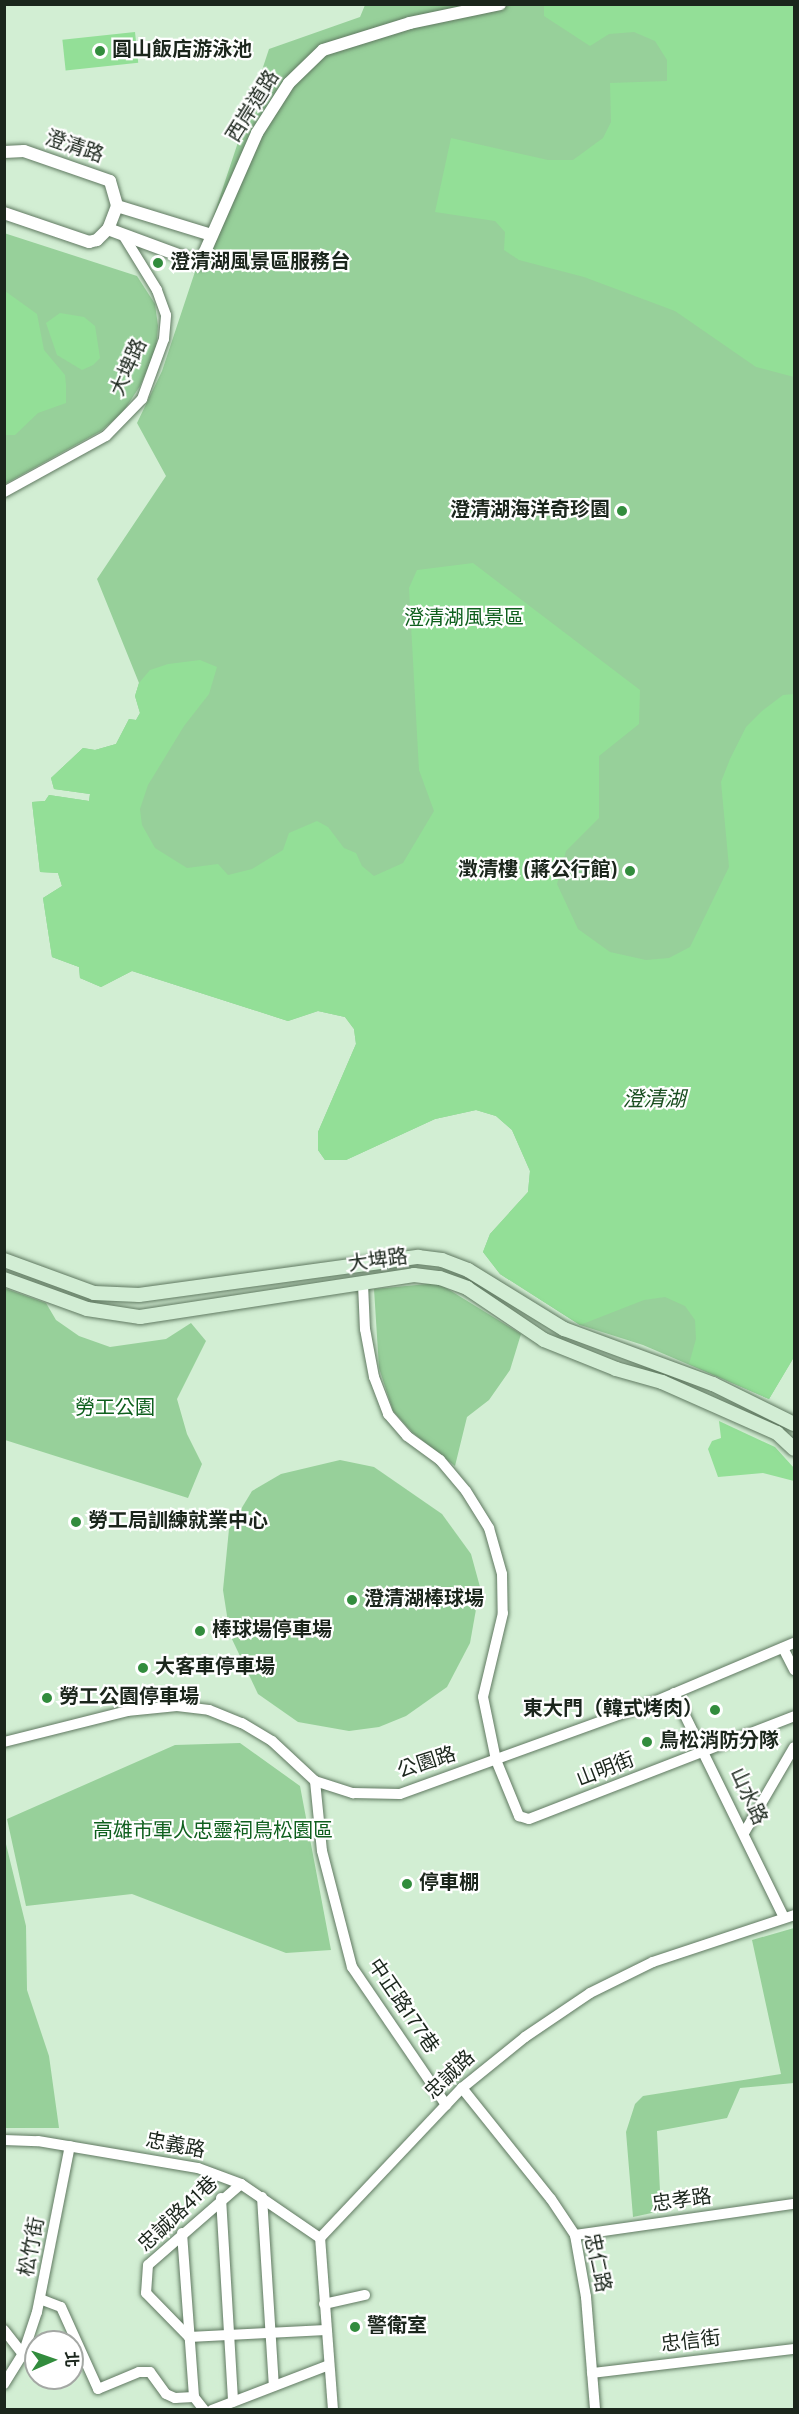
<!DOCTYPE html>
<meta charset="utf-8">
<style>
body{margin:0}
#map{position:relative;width:799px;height:2414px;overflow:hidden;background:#d2eed3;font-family:Overpass,"Noto Sans TC",sans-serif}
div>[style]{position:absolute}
.green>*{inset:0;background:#97d09a}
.water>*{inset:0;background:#93df97;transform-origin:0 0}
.roads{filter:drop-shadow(0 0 2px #607961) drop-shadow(0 0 2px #607961)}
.minor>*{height:10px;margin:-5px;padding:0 5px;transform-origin:5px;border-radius:5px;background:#fff}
.tertiary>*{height:12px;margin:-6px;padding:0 6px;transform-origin:6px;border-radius:6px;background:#fff}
.secondary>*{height:14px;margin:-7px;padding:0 7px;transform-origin:7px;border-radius:7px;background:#d2edd4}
.dots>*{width:16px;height:16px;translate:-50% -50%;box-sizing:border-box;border:3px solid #fff;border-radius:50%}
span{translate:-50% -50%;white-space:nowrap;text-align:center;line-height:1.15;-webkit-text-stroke:4.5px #fff;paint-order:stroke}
.poi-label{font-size:20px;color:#1b261c;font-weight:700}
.left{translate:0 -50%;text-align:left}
.right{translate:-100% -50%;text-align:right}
.street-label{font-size:20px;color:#1b261c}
.park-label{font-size:20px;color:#0f601e}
.water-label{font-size:21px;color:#1a4e20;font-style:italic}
.frame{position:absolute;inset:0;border:6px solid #1b261c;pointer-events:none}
.north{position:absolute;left:24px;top:2330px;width:60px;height:60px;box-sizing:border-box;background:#fff;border:2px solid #a4a8a4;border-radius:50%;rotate:88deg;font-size:16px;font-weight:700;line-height:24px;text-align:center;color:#1b261c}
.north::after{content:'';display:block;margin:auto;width:21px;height:27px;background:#328c3d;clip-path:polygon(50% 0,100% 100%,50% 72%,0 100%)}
</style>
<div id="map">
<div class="green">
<div style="clip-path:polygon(365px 5px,794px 5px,794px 1357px,769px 1399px,643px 1345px,580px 1325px,500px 1274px,483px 1252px,490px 1234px,528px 1192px,530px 1171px,512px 1130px,496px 1116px,476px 1110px,435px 1119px,346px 1160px,325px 1160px,318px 1150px,318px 1132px,356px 1044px,354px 1029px,345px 1017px,318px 1011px,288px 1021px,132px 971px,101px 987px,80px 978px,79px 967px,52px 957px,43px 898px,62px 886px,58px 873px,40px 872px,32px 802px,45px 801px,49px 795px,89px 801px,90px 794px,54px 789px,51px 778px,83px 748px,95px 750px,116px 744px,129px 719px,136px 720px,140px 713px,135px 696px,139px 683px,97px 579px,166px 476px,137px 423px,162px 371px,269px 49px,360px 17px)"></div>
<div style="clip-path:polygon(4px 233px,137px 276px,155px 304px,158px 326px,156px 350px,140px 386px,123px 412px,101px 431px,5px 484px)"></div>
<div style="clip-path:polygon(438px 1283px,521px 1334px,510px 1370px,489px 1400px,467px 1417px,455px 1466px,413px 1433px,393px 1411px,379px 1368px,374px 1289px)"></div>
<div style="clip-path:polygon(4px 1288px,46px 1303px,56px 1320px,79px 1336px,110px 1347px,166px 1339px,191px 1323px,206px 1341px,177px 1399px,187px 1434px,202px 1464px,188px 1498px,5px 1440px)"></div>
<div style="clip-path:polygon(340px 1460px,374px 1467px,442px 1514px,471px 1554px,480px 1587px,470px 1643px,447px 1687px,406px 1716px,379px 1727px,349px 1731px,298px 1722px,258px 1694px,230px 1635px,223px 1590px,229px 1529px,252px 1491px,281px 1474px)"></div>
<div style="clip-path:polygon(240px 1743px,300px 1786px,331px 1950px,286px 1953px,132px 1894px,26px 1906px,7px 1819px,175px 1745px)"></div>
<div style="clip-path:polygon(5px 1840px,26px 1926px,27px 1990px,49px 2056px,59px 2128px,5px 2128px)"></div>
<div style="clip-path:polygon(794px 1928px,794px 2083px,740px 2088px,727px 2118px,657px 2131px,661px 2211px,633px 2217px,626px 2132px,635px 2104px,643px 2096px,781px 2074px,752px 1940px)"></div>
</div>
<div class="water">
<div style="clip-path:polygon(544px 4px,794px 5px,794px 377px,756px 367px,675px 311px,584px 277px,519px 260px,504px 250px,505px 232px,495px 221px,435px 212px,451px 138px,548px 160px,573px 160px,603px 138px,611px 122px,610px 83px,667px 81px,667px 60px,655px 41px,634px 32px,609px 34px,590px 46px,544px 16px)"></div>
<div style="left:135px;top:32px;width:31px;height:73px;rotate:84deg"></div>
<div style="clip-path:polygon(5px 291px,37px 314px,44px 350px,65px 375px,66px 385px,66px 403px,38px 413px,15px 435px,5px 435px)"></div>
<div style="clip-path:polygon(60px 313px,84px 317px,95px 326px,100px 358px,93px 365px,82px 370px,57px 355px,46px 323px)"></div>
<div style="clip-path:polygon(473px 563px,640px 690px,639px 724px,599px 756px,599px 818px,566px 851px,557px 884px,578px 929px,610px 952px,646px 960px,669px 958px,690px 947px,729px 867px,721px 782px,730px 759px,746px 727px,762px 711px,783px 695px,794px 694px,794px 1357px,769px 1399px,689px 1364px,696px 1339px,695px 1320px,685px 1306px,665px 1297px,644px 1300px,580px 1325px,500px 1274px,483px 1252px,490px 1234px,528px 1192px,530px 1171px,512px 1130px,496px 1116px,476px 1110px,435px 1119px,346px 1160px,325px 1160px,318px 1150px,318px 1132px,356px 1044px,354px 1029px,345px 1017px,318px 1011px,288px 1021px,132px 971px,101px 987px,80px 978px,79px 967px,52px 957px,43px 898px,62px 886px,58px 873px,40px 872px,32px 802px,45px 801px,49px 795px,89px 801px,90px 794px,54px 789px,51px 778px,83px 748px,95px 750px,116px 744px,129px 719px,136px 720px,140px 713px,135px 696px,139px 683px,150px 670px,168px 664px,200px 660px,217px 667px,209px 694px,184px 726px,148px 785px,140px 809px,142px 825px,155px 848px,187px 868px,218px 864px,228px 875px,252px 869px,283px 850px,289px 833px,317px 821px,328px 827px,344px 848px,356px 853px,362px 866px,374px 876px,403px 863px,434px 811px,419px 770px,409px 588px,417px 570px)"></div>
<div style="clip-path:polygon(719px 1421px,775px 1447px,794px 1468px,794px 1481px,763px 1473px,718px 1477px,708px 1449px,712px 1441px,721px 1438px)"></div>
</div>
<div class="roads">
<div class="minor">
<div style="left:4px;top:492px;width:116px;rotate:-28.8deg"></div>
<div style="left:106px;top:436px;width:52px;rotate:-45.8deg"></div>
<div style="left:142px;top:399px;width:64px;rotate:-69.9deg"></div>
<div style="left:164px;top:339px;width:24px;rotate:-85deg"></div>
<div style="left:166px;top:315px;width:27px;rotate:-110deg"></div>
<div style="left:157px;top:290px;width:65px;rotate:-121.7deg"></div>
<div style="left:363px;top:1284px;width:45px;rotate:87.5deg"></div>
<div style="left:365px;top:1329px;width:49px;rotate:79.4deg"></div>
<div style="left:374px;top:1377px;width:40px;rotate:69deg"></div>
<div style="left:388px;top:1414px;width:29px;rotate:49deg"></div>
<div style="left:407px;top:1436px;width:41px;rotate:36deg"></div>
<div style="left:440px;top:1460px;width:40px;rotate:50deg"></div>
<div style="left:466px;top:1491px;width:44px;rotate:58.1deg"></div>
<div style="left:489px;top:1528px;width:48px;rotate:74.2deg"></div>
<div style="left:502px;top:1574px;width:39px;rotate:89deg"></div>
<div style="left:503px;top:1613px;width:86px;rotate:103.4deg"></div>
<div style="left:483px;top:1697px;width:64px;rotate:78.3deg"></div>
<div style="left:496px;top:1760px;width:61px;rotate:67.7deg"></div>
<div style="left:519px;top:1816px;width:10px;rotate:17deg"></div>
<div style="left:529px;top:1819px;width:284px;rotate:-21.2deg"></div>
<div style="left:783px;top:1648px;width:25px;rotate:63deg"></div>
<div style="left:674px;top:1693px;width:250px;rotate:63.9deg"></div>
<div style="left:4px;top:1742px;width:127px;rotate:-14.1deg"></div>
<div style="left:127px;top:1711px;width:50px;rotate:-5.7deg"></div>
<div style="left:177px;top:1706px;width:32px;rotate:7deg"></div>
<div style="left:209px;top:1710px;width:35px;rotate:22deg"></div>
<div style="left:242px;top:1723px;width:35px;rotate:31deg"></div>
<div style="left:272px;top:1741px;width:59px;rotate:42.9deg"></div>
<div style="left:315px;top:1781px;width:40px;rotate:18deg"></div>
<div style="left:353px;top:1793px;width:47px;rotate:1.2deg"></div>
<div style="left:400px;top:1794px;width:270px;rotate:-19.9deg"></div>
<div style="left:654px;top:1702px;width:152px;rotate:-22.9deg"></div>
<div style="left:315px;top:1781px;width:70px;rotate:84.3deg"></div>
<div style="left:322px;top:1851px;width:120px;rotate:75.5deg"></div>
<div style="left:352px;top:1967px;width:167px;rotate:55.7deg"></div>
<div style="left:744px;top:1833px;width:99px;rotate:-59.8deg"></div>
<div style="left:462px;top:2088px;width:142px;rotate:51.3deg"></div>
<div style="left:551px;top:2199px;width:43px;rotate:56.3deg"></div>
<div style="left:575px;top:2235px;width:63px;rotate:79.9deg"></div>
<div style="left:586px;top:2297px;width:113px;rotate:85.4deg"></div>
<div style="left:4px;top:2140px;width:34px;rotate:2deg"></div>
<div style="left:38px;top:2141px;width:162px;rotate:9.6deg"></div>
<div style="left:198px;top:2168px;width:46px;rotate:20.4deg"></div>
<div style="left:241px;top:2184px;width:96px;rotate:34.4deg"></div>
<div style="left:241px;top:2184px;width:123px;rotate:138.9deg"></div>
<div style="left:148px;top:2265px;width:28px;rotate:94deg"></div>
<div style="left:146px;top:2293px;width:62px;rotate:45.7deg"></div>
<div style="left:189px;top:2337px;width:137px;rotate:-2.9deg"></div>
<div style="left:262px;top:2197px;width:189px;rotate:86.4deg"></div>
<div style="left:221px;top:2198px;width:204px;rotate:86.6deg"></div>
<div style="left:182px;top:2233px;width:164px;rotate:85.8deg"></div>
<div style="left:575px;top:2235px;width:221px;rotate:-8.1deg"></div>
<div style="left:40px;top:2299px;width:22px;rotate:21deg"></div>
<div style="left:61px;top:2307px;width:90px;rotate:65.7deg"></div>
<div style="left:98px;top:2389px;width:44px;rotate:-22.5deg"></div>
<div style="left:139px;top:2372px;width:11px"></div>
<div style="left:150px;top:2372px;width:27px;rotate:54deg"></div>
<div style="left:166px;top:2394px;width:10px;rotate:24deg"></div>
<div style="left:175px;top:2398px;width:19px;rotate:-3deg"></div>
<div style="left:194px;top:2397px;width:16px;rotate:52deg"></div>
<div style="left:324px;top:2304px;width:42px;rotate:-12.4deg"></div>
<div style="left:4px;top:2330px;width:31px;rotate:52deg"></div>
<div style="left:592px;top:2373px;width:203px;rotate:-6.8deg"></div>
<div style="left:4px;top:2384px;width:36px;rotate:-58deg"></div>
<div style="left:23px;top:2354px;width:44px;rotate:-71.6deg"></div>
<div style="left:37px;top:2312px;width:169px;rotate:-78.8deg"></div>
<div style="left:212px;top:2410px;width:125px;rotate:-21deg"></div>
<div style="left:333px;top:2410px;width:172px;rotate:-94.3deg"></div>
<div style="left:320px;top:2238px;width:207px;rotate:-46.6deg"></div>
<div style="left:462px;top:2088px;width:81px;rotate:-39deg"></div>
<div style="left:525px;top:2037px;width:78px;rotate:-34.1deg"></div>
<div style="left:590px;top:1993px;width:70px;rotate:-26.2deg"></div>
<div style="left:653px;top:1962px;width:149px;rotate:-18.4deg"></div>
</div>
<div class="tertiary">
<div style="left:4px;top:152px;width:20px;rotate:-3deg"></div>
<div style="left:24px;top:151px;width:91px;rotate:19.2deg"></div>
<div style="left:110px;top:181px;width:26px;rotate:74deg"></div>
<div style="left:117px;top:206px;width:25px;rotate:111deg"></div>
<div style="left:108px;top:229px;width:16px;rotate:135deg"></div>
<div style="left:97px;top:240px;width:8px;rotate:166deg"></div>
<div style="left:89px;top:242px;width:90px;rotate:-161.2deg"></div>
<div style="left:117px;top:206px;width:98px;rotate:17.1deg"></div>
<div style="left:108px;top:229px;width:98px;rotate:20.3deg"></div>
<div style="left:200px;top:263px;width:142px;rotate:-66.3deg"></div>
<div style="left:257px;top:133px;width:59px;rotate:-57.4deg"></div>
<div style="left:289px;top:83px;width:47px;rotate:-44.1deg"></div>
<div style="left:323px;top:50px;width:91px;rotate:-17.2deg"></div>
<div style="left:410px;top:23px;width:92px;rotate:-11.9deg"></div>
</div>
<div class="secondary">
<div style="left:4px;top:1260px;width:96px;rotate:20.1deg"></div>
<div style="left:94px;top:1293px;width:45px;rotate:2.5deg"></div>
<div style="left:139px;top:1295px;width:282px;rotate:-7.8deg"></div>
<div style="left:418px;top:1257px;width:24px;rotate:7deg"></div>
<div style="left:442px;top:1260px;width:28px;rotate:21deg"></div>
<div style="left:468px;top:1270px;width:113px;rotate:31.6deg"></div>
<div style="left:564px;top:1329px;width:159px;rotate:20.3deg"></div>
<div style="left:713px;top:1384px;width:90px;rotate:26.3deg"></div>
<div style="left:4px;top:1279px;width:88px;rotate:19.9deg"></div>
<div style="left:87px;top:1309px;width:54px;rotate:8.6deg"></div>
<div style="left:140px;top:1317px;width:277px;rotate:-8.7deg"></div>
<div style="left:414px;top:1275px;width:26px;rotate:7deg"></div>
<div style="left:440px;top:1278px;width:29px;rotate:20deg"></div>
<div style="left:467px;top:1288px;width:93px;rotate:34deg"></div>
<div style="left:544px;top:1340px;width:78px;rotate:21.9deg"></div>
<div style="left:616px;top:1369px;width:48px;rotate:15.8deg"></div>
<div style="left:662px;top:1382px;width:126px;rotate:23.9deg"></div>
<div style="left:777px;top:1433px;width:23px;rotate:43deg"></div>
</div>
</div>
<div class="dots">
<div style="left:100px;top:51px;background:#328c3d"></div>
<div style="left:158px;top:263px;background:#328c3d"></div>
<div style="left:622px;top:511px;background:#328c3d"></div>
<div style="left:630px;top:871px;background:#328c3d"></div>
<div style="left:76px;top:1522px;background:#328c3d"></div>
<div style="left:352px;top:1600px;background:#328c3d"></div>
<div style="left:200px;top:1631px;background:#328c3d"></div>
<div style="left:143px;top:1668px;background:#328c3d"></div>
<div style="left:47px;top:1698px;background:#328c3d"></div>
<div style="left:715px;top:1710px;background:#328c3d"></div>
<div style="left:647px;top:1742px;background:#328c3d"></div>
<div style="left:407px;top:1884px;background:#328c3d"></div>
<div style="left:355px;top:2327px;background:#328c3d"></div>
</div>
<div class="poi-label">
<span class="left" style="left:112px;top:51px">圓山飯店游泳池</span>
<span class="left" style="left:170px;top:263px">澄清湖風景區服務台</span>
<span class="right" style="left:610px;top:511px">澄清湖海洋奇珍園</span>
<span class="right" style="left:618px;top:871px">澂清樓 (蔣公行館)</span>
<span class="left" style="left:88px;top:1522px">勞工局訓練就業中心</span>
<span class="left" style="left:364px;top:1600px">澄清湖棒球場</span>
<span class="left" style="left:212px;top:1631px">棒球場停車場</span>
<span class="left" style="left:155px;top:1668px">大客車停車場</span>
<span class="left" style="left:59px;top:1698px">勞工公園停車場</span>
<span class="right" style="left:703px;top:1710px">東大門（韓式烤肉）</span>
<span class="left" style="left:659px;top:1742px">鳥松消防分隊</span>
<span class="left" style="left:419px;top:1884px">停車棚</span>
<span class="left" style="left:367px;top:2327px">警衛室</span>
</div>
<div class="street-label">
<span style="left:254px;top:107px;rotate:-58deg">西岸道路</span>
<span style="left:74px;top:148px;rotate:19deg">澄清路</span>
<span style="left:130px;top:368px;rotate:-66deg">大埤路</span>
<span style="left:378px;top:1262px;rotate:-8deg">大埤路</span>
<span style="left:427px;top:1764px;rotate:-18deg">公園路</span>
<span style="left:606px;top:1771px;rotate:-21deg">山明街</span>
<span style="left:747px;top:1797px;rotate:65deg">山水路</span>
<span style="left:402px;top:2007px;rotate:56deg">中正路177巷</span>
<span style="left:451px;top:2076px;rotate:-44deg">忠誠路</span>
<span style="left:175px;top:2147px;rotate:11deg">忠義路</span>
<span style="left:682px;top:2202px;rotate:-8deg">忠孝路</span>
<span style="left:179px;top:2215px;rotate:-43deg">忠誠路41巷</span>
<span style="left:33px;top:2247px;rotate:-79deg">松竹街</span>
<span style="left:596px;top:2263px;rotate:78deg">忠仁路</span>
<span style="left:691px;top:2343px;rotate:-7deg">忠信街</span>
</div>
<div class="park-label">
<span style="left:464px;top:619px">澄清湖風景區</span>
<span style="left:115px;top:1409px">勞工公園</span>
<span style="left:213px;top:1832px">高雄市軍人忠靈祠鳥松園區</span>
</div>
<div class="water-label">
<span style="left:654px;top:1101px">澄清湖</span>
</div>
<div class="frame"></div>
<div class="north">北</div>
</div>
